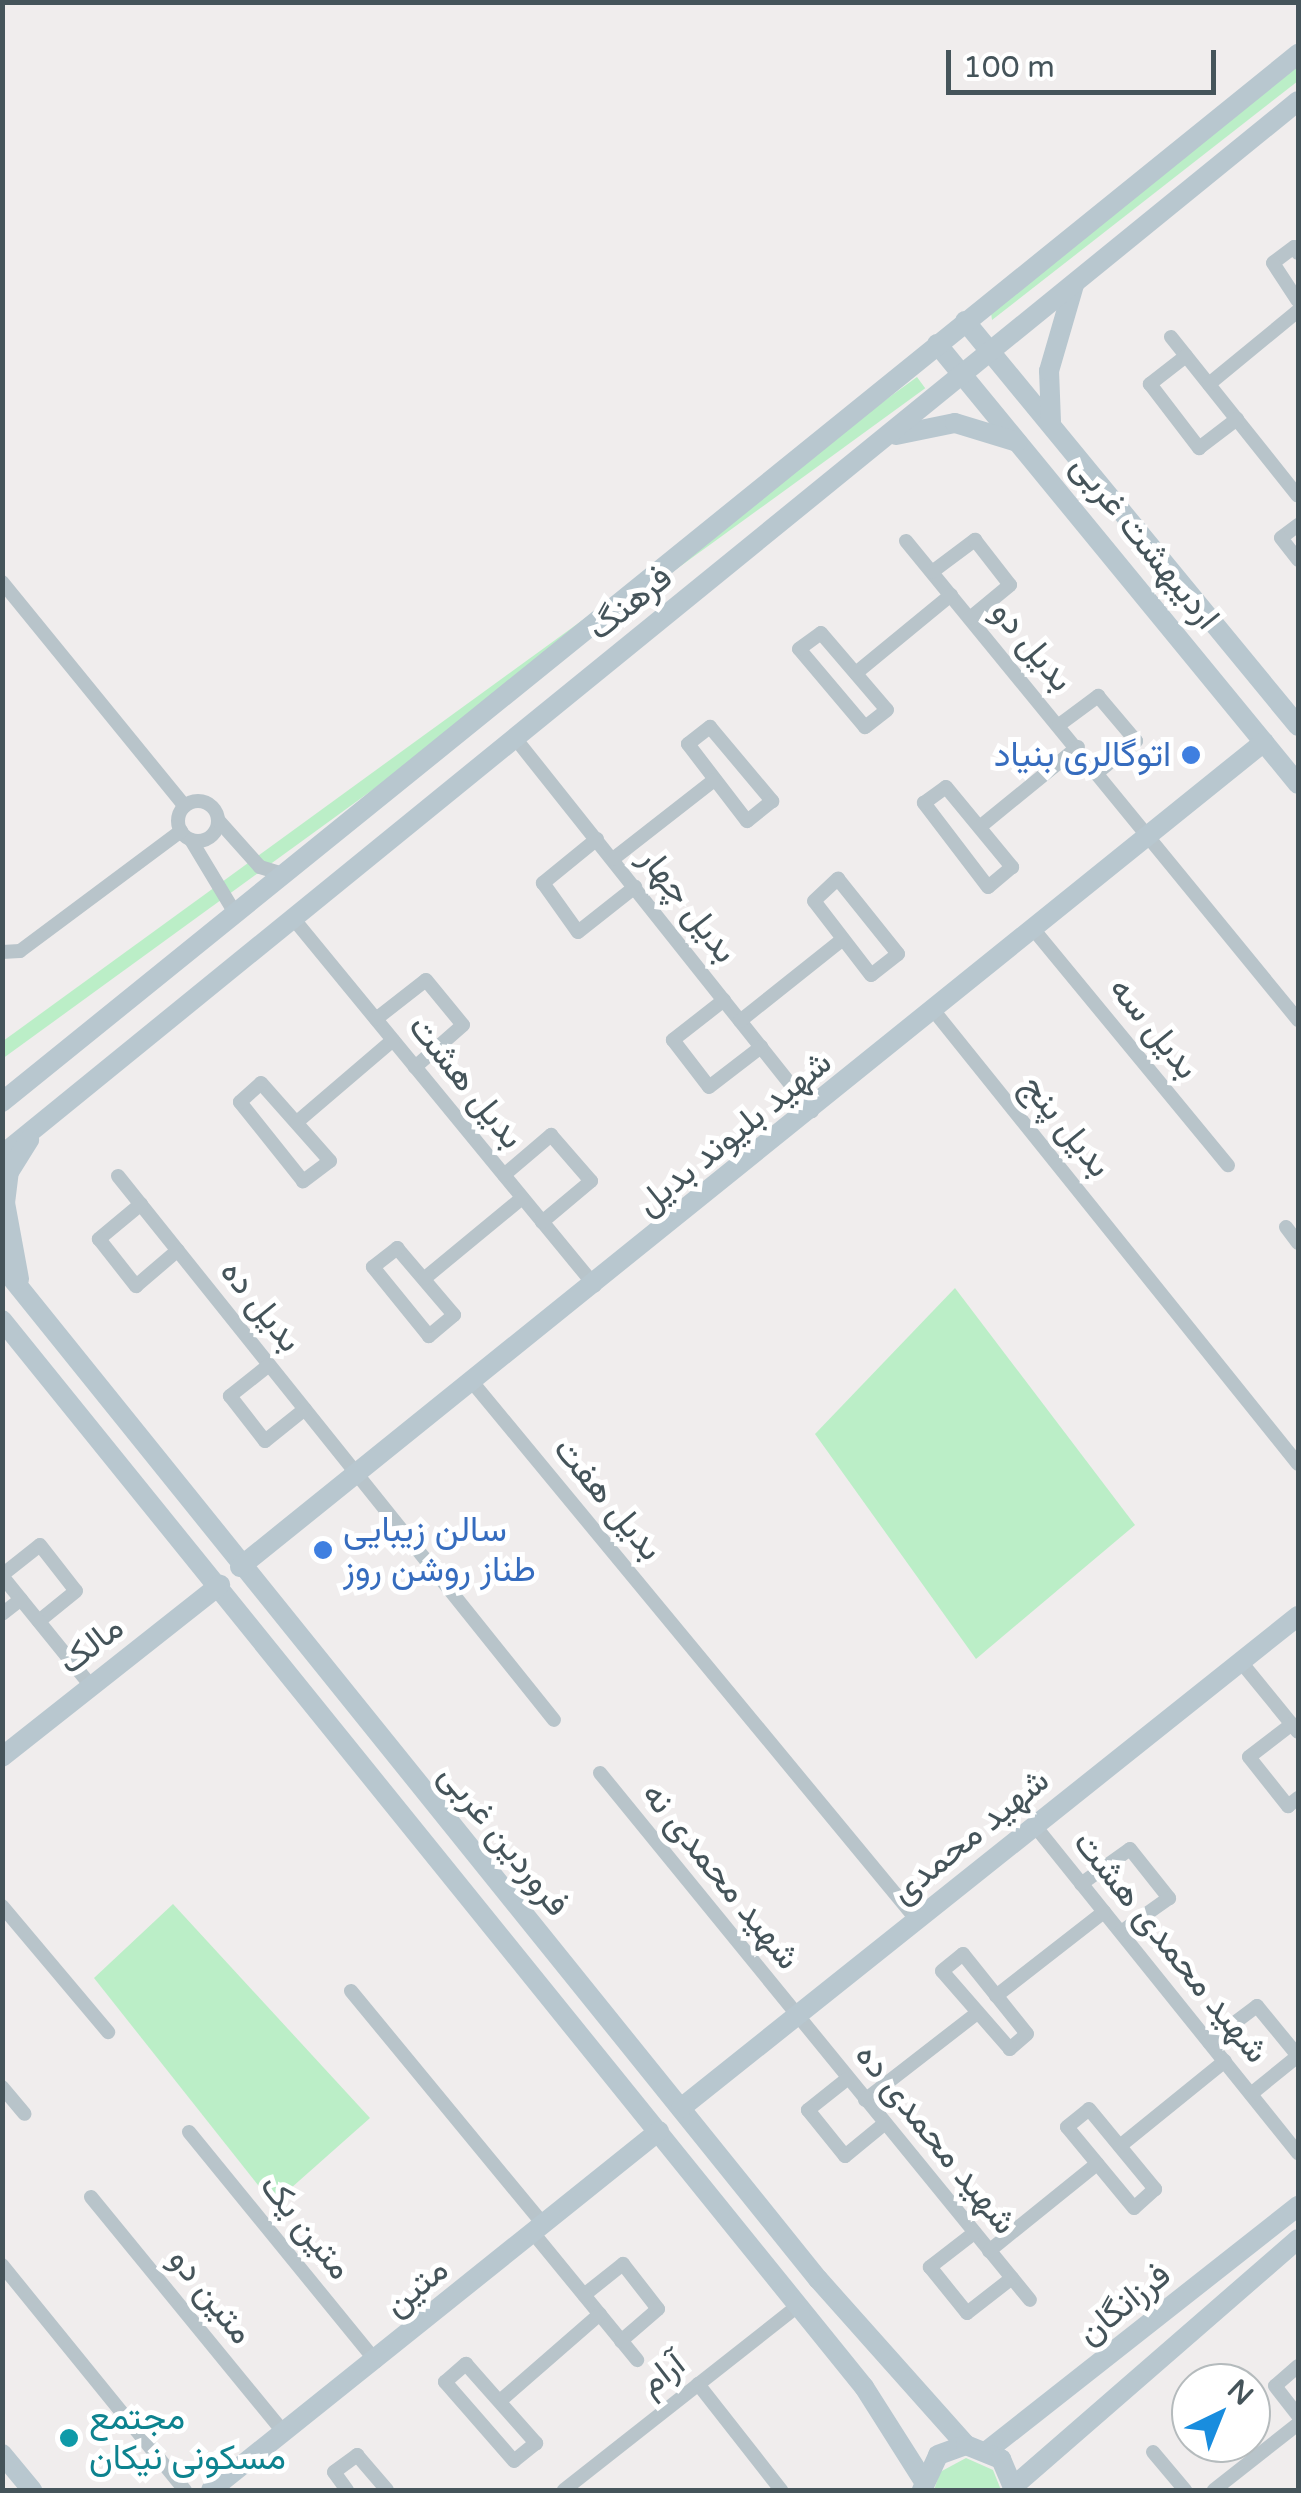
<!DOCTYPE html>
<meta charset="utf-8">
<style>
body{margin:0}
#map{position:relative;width:1301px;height:2493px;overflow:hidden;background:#f0eded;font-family:"Varela Round",Vazirmatn,sans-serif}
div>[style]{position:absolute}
.green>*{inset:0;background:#bbeec7;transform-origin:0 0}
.street>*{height:14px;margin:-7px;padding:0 7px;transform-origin:7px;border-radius:7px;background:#b8c4ca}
.street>.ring{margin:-7px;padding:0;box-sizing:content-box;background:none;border:14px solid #b8c4ca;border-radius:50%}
.secondary>*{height:20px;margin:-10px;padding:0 10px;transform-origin:10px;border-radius:10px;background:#b8c7cf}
.dots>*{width:28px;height:28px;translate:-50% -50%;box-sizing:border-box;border:5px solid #fff;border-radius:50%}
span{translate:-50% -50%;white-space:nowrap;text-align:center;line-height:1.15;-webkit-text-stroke:10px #fff;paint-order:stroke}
.street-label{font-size:35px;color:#45545a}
.shop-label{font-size:35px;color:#366cbe}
.right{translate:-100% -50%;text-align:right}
.left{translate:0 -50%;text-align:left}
.culture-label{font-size:35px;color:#0d838f}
.frame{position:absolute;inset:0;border:5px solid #45545a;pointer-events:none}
.north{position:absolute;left:1171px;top:2363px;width:100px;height:100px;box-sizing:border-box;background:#fff;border:2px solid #b5bbbd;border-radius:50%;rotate:43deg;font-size:28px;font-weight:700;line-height:40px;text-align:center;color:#45545a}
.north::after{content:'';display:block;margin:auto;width:35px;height:45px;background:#198dde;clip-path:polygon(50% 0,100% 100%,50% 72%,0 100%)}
.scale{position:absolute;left:946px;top:50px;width:270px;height:45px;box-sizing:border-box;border:5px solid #45545a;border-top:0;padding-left:12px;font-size:30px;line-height:35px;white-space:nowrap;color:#45545a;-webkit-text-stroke:8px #fff;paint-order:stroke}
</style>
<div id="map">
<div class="green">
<div style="clip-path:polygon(1298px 65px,1298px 81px,992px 320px,991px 313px)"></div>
<div style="left:917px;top:377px;width:14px;height:1175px;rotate:54deg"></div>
<div style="clip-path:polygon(955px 1288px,1135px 1525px,976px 1659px,815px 1434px)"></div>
<div style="clip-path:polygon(173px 1904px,370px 2118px,273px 2204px,94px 1978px)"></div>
<div style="clip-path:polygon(966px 2458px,993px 2470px,1001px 2490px,934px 2490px,940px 2472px)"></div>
</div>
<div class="street">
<div style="left:1298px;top:253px;width:7px;rotate:-124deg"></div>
<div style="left:1294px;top:247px;width:26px;rotate:143deg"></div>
<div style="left:1273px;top:263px;width:45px;rotate:56.7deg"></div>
<div style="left:1171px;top:337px;width:203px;rotate:51.4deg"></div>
<div style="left:1186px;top:356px;width:46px;rotate:142.1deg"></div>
<div style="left:1150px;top:384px;width:81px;rotate:52.6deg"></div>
<div style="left:1199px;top:448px;width:48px;rotate:-37.3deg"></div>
<div style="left:1209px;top:384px;width:115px;rotate:-39.4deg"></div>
<div style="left:1298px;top:525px;width:21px;rotate:143deg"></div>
<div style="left:1281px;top:538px;width:28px;rotate:52deg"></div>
<div style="left:906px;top:541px;width:619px;rotate:50.7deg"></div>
<div style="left:932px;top:572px;width:54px;rotate:-36.7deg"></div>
<div style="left:975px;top:540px;width:57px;rotate:52.1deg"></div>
<div style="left:1010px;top:585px;width:52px;rotate:140.5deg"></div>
<div style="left:2px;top:582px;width:289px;rotate:50.8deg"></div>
<div style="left:821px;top:633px;width:101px;rotate:49.4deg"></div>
<div style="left:887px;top:710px;width:28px;rotate:142deg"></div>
<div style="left:865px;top:727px;width:102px;rotate:-130.2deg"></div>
<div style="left:799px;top:649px;width:27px;rotate:-36deg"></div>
<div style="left:856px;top:673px;width:123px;rotate:-39.4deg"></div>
<div style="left:1059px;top:725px;width:49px;rotate:-36.6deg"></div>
<div style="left:1098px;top:696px;width:59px;rotate:49.8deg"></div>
<div style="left:1136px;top:741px;width:49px;rotate:140.8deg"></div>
<div style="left:710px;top:727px;width:97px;rotate:50deg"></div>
<div style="left:772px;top:801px;width:32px;rotate:141deg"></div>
<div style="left:747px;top:821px;width:97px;rotate:-127.5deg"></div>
<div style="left:688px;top:744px;width:28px;rotate:-38deg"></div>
<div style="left:515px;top:738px;width:477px;rotate:51.5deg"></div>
<div style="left:946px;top:787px;width:104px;rotate:50.5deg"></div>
<div style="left:1012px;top:867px;width:31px;rotate:140deg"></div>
<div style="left:988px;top:887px;width:106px;rotate:-127.3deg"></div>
<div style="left:924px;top:803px;width:27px;rotate:-36deg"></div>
<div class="ring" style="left:178px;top:801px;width:26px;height:26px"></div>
<div style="left:218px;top:820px;width:63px;rotate:48.2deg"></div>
<div style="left:260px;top:867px;width:24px;rotate:17deg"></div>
<div style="left:981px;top:826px;width:125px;rotate:-39.2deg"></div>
<div style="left:597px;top:839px;width:70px;rotate:140.8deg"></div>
<div style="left:543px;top:883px;width:60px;rotate:54.5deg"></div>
<div style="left:578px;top:932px;width:73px;rotate:-38.3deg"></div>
<div style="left:191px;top:840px;width:85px;rotate:58.9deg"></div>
<div style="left:613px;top:859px;width:128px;rotate:-38deg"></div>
<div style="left:838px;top:879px;width:96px;rotate:51.3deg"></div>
<div style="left:898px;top:954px;width:34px;rotate:142deg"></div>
<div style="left:871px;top:975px;width:93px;rotate:-127.6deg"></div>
<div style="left:814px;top:901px;width:33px;rotate:-43deg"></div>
<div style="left:292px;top:917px;width:477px;rotate:50.6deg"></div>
<div style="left:1034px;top:930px;width:305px;rotate:50.5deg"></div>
<div style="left:2px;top:952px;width:18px;rotate:-3deg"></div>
<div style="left:20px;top:951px;width:201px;rotate:-36.7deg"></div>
<div style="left:724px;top:1000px;width:65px;rotate:141.9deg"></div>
<div style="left:673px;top:1040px;width:59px;rotate:52.5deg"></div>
<div style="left:709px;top:1087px;width:66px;rotate:-37.6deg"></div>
<div style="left:934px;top:1011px;width:581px;rotate:51.22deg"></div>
<div style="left:376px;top:1019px;width:63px;rotate:-38deg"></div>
<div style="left:426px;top:980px;width:58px;rotate:50.6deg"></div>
<div style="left:463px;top:1025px;width:64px;rotate:138.8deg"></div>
<div style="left:740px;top:1021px;width:130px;rotate:-38.5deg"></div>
<div style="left:261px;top:1083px;width:104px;rotate:48.5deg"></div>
<div style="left:330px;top:1161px;width:34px;rotate:143deg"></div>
<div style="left:303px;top:1181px;width:101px;rotate:-128.6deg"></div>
<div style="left:240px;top:1102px;width:28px;rotate:-42deg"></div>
<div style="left:297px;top:1122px;width:126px;rotate:-40.5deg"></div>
<div style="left:504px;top:1175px;width:62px;rotate:-40.4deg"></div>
<div style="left:551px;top:1135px;width:61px;rotate:49deg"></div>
<div style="left:591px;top:1181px;width:64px;rotate:140.1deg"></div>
<div style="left:118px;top:1176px;width:697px;rotate:51.29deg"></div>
<div style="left:141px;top:1204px;width:55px;rotate:140.2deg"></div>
<div style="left:99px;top:1239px;width:60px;rotate:51.8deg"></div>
<div style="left:136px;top:1286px;width:55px;rotate:-40.6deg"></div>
<div style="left:1286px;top:1227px;width:20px;rotate:53deg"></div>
<div style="left:397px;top:1248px;width:88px;rotate:49.6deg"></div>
<div style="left:454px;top:1315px;width:33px;rotate:140deg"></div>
<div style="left:429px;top:1336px;width:89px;rotate:-129.1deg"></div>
<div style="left:373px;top:1267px;width:31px;rotate:-38deg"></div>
<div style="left:425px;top:1278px;width:126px;rotate:-39.5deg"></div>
<div style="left:269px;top:1365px;width:50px;rotate:141.5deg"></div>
<div style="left:230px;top:1396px;width:57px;rotate:52.1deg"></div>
<div style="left:265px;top:1441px;width:51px;rotate:-38.7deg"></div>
<div style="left:473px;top:1383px;width:697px;rotate:50.42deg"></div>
<div style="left:2px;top:1575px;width:48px;rotate:-38.3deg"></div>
<div style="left:40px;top:1545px;width:58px;rotate:52deg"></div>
<div style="left:76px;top:1591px;width:48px;rotate:141deg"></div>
<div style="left:2px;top:1576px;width:141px;rotate:51deg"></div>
<div style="left:2px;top:1614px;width:24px;rotate:-38deg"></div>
<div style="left:1241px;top:1662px;width:90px;rotate:50.8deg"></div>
<div style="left:1292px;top:1724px;width:54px;rotate:142.5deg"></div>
<div style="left:1249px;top:1757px;width:63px;rotate:51.5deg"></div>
<div style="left:1288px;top:1806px;width:13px;rotate:-39deg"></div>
<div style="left:600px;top:1773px;width:680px;rotate:50.79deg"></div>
<div style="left:1035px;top:1826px;width:420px;rotate:51.2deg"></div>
<div style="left:1081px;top:1884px;width:60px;rotate:-35.5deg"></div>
<div style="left:1130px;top:1849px;width:63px;rotate:51.5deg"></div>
<div style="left:1169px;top:1898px;width:59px;rotate:144.7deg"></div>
<div style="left:2px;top:1906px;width:165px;rotate:49.9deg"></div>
<div style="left:963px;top:1954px;width:102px;rotate:51.3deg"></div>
<div style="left:1027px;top:2034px;width:23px;rotate:139deg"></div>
<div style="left:1010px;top:2049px;width:103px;rotate:-131.1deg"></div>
<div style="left:942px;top:1971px;width:27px;rotate:-39deg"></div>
<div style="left:351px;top:1991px;width:303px;rotate:50.5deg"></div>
<div style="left:996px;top:1996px;width:137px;rotate:-37.9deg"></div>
<div style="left:1209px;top:2042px;width:60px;rotate:-36.9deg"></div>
<div style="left:1257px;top:2006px;width:65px;rotate:50.6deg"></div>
<div style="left:847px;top:2079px;width:50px;rotate:141.5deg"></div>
<div style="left:808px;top:2110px;width:59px;rotate:51.2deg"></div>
<div style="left:845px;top:2156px;width:50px;rotate:-39.4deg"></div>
<div style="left:2px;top:2087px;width:35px;rotate:50deg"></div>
<div style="left:1251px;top:2094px;width:60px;rotate:-39deg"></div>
<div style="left:865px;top:2100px;width:142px;rotate:-37.8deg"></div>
<div style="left:1089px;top:2109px;width:104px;rotate:50.5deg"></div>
<div style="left:1155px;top:2189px;width:28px;rotate:138deg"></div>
<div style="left:1134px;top:2208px;width:105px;rotate:-129.6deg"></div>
<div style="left:1067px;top:2127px;width:28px;rotate:-39deg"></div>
<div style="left:189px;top:2132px;width:296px;rotate:50.8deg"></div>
<div style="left:1120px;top:2146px;width:135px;rotate:-39deg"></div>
<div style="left:91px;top:2197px;width:306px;rotate:50.7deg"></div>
<div style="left:974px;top:2233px;width:56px;rotate:142.3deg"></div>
<div style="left:930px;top:2267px;width:59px;rotate:51.2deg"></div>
<div style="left:967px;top:2313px;width:57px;rotate:-37.9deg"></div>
<div style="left:534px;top:2234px;width:163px;rotate:50.7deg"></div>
<div style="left:989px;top:2251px;width:139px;rotate:-38.9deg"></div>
<div style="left:2px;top:2265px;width:290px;rotate:50.9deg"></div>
<div style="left:584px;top:2295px;width:50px;rotate:-38.5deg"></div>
<div style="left:623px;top:2264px;width:57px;rotate:52.1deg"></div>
<div style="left:658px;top:2309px;width:49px;rotate:139.1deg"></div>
<div style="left:466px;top:2364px;width:106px;rotate:48.5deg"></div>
<div style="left:536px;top:2443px;width:28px;rotate:141deg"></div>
<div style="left:514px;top:2461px;width:105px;rotate:-131.1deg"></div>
<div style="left:445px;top:2382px;width:28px;rotate:-41deg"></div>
<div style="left:1298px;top:2366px;width:30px;rotate:139deg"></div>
<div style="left:1275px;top:2386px;width:37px;rotate:52deg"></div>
<div style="left:698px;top:2384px;width:135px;rotate:51.9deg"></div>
<div style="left:501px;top:2400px;width:131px;rotate:-41deg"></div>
<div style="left:1153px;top:2452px;width:50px;rotate:49.9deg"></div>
<div style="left:347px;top:2490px;width:22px;rotate:-126deg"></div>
<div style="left:334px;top:2472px;width:29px;rotate:-36deg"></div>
<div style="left:357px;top:2455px;width:46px;rotate:49.4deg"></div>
<div style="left:564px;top:2490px;width:299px;rotate:-38.2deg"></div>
<div style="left:1214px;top:2490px;width:107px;rotate:-38.2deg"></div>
</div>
<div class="secondary">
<div style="left:965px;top:321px;width:524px;rotate:50.57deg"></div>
<div style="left:937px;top:344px;width:569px;rotate:50.63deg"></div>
<div style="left:1051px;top:422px;width:51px;rotate:-92.2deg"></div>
<div style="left:1049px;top:371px;width:90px;rotate:-73.8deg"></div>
<div style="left:896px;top:435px;width:60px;rotate:-11.5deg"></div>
<div style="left:955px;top:423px;width:65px;rotate:17deg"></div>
<div style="left:2px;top:1102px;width:1667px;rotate:-38.96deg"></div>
<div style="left:2px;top:1155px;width:1670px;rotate:-39.12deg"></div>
<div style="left:2px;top:1266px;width:1301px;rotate:51.15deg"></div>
<div style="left:818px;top:2279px;width:222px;rotate:48.3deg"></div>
<div style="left:19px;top:1279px;width:77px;rotate:-100.4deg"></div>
<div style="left:5px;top:1203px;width:31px;rotate:-83deg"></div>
<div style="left:9px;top:1172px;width:38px;rotate:-58deg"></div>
<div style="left:2px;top:1320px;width:1372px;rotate:51.07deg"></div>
<div style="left:864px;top:2387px;width:110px;rotate:57.6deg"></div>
<div style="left:240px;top:1567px;width:1315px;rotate:-38.86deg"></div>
<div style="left:2px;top:1757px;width:278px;rotate:-38.3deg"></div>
<div style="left:681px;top:2108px;width:789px;rotate:-38.57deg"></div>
<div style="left:988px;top:2450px;width:395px;rotate:-38.2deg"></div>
<div style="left:2px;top:2454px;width:47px;rotate:50.2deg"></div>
<div style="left:1014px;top:2486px;width:376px;rotate:-41deg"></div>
<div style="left:211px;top:2490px;width:574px;rotate:-38.71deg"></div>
<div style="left:922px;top:2490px;width:38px;rotate:-65deg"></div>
<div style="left:938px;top:2455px;width:30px;rotate:-20deg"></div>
<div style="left:966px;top:2445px;width:38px;rotate:22deg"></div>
<div style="left:1001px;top:2459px;width:34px;rotate:67deg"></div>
</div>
<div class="dots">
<div style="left:1191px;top:755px;background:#3f7fe0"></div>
<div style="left:323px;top:1550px;background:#3f7fe0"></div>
<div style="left:69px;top:2438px;background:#0f9aa8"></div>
</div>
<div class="street-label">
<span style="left:1145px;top:542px;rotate:51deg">اردیبهشت غربی</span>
<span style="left:630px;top:603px;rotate:-39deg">فرهنگ</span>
<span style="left:1032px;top:646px;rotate:50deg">بدیل دو</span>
<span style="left:688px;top:905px;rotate:52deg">بدیل چهار</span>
<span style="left:1154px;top:1028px;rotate:51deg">بدیل سه</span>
<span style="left:466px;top:1082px;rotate:51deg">بدیل هشت</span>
<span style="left:1066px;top:1126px;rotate:51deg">بدیل پنج</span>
<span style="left:734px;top:1133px;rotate:-39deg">شهید بلیوند بدیل</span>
<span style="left:261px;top:1306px;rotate:51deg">بدیل ده</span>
<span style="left:608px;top:1499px;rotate:50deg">بدیل هفت</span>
<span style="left:91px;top:1645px;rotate:-38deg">مالک</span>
<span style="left:970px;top:1836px;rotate:-39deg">شهید محمدی</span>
<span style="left:504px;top:1840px;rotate:51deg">فروردین غربی</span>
<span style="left:721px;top:1876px;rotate:51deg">شهید محمدی نه</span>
<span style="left:1171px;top:1947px;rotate:51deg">شهید محمدی هشت</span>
<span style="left:936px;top:2139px;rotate:51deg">شهید محمدی ده</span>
<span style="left:306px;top:2227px;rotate:51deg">متین یک</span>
<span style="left:416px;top:2287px;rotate:-39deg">متین</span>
<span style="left:211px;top:2296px;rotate:51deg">متین دو</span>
<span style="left:1124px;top:2304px;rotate:-39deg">فرزانگان</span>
<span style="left:662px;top:2374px;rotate:-38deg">آرام</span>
</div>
<div class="shop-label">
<span class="right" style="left:1171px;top:755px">اتوگالری بنیاد</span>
<span class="left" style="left:343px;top:1550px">سالن زیبایی<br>طناز روشن روز</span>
</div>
<div class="culture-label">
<span class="left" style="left:89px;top:2438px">مجتمع<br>مسکونی نیکان</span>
</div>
<div class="frame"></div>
<div class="north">N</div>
<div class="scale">100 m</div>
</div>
